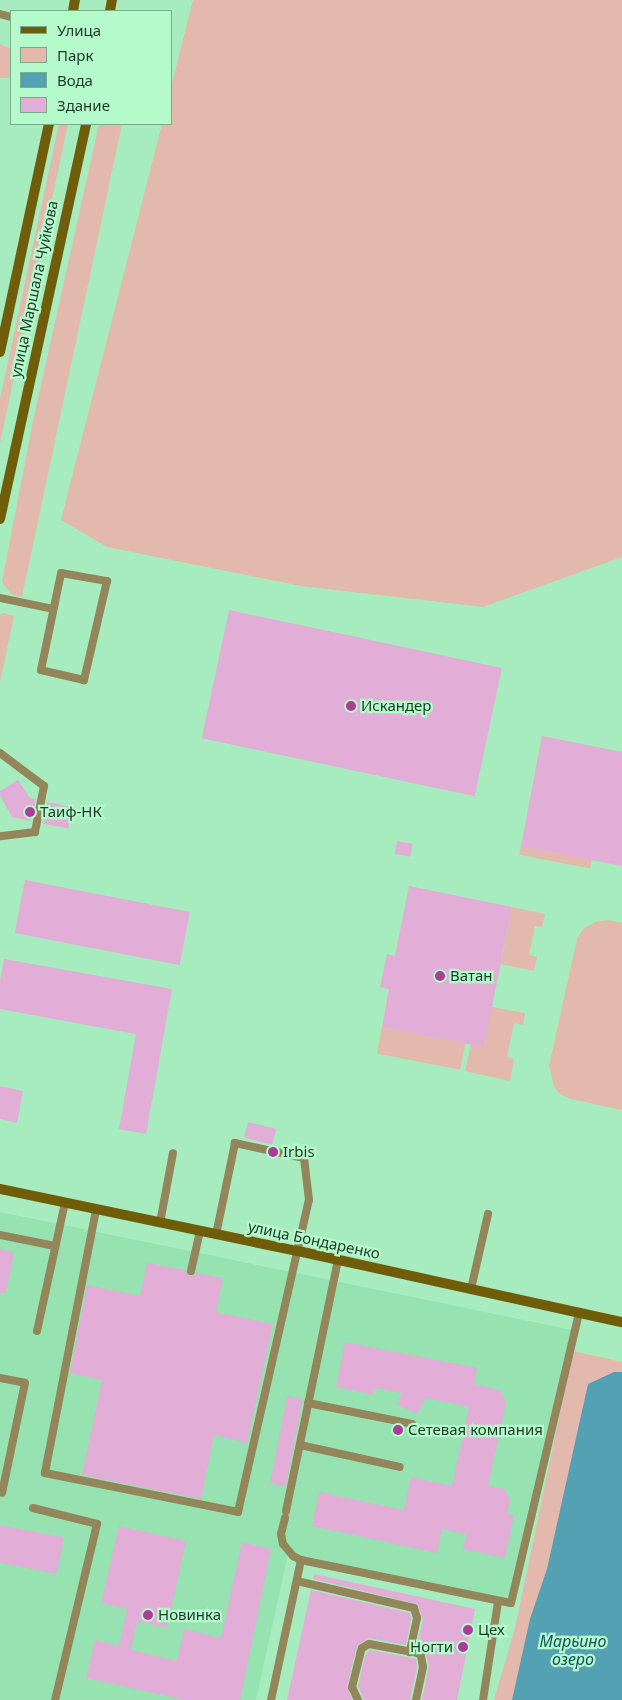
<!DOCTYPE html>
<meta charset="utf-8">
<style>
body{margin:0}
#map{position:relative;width:622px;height:1700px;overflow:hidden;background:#a7ecbf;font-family:"Noto Sans",sans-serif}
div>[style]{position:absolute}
.built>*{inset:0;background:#96e2b0}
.green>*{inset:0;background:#e3b8ad;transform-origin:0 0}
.water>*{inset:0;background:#53a1b3}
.building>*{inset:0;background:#e2add6;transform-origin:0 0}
.lane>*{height:8px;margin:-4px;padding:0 4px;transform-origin:4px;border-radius:4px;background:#92865a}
.secondary>*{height:10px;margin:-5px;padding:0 5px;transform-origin:5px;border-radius:5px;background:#705d09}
.dots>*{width:14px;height:14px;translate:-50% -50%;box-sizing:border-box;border:2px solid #b4facb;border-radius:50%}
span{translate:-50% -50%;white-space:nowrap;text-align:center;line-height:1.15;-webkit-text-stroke:4.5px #b4facb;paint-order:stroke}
.street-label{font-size:15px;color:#1d3927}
.poi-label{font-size:15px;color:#1d3927}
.left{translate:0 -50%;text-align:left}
.right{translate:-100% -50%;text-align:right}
.water-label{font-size:16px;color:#115462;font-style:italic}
.legend{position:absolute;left:10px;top:10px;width:162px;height:115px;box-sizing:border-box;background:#b4facb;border:1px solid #78ad89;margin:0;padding:6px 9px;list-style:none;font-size:15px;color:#1d3927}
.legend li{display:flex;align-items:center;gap:10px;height:25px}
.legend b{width:25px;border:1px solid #78ad89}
</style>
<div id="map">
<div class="built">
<div style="clip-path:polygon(0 1212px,572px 1330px,510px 1602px,288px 1554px,256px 1700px,0 1700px)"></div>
</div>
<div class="green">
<div style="clip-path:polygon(193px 0,622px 0,622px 557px,483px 607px,301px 586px,107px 547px,61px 520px,162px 124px,171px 124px,171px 87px)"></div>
<div style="clip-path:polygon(0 44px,11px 49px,11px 78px,0 78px)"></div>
<div style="clip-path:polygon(59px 124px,68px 124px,0 443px,0 399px)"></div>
<div style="clip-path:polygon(99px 124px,122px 124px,22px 597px,11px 594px,2px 582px,33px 421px)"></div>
<div style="clip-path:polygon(3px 613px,14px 616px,0 682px,0 615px)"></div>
<div style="left:521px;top:846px;width:72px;height:9px;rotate:11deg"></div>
<div style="clip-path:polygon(512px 907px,545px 914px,542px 927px,535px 926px,529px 955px,537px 957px,534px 971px,501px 964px)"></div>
<div style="clip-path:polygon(608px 920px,622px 923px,622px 1110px,571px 1099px,560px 1094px,554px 1087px,549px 1066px,577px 939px,584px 928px,596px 922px)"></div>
<div style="clip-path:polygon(492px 1007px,525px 1013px,523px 1025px,514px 1023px,507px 1057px,514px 1059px,510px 1081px,465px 1071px,471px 1044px,484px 1047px)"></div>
<div style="left:382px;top:1027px;width:85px;height:27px;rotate:11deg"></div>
<div style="clip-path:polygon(573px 1351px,622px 1362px,622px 1700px,494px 1700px,515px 1628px)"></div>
</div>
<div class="water">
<div style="clip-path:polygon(614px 1372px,622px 1372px,622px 1700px,512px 1700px,530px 1619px,547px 1569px,588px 1384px)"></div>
</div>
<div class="building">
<div style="left:229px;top:610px;width:279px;height:131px;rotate:12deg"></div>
<div style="clip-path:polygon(542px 736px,622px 752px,622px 866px,521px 846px)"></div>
<div style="clip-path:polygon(18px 780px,30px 798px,36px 799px,31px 821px,12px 817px,0 795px,0 791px)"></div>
<div style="left:47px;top:802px;width:26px;height:22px;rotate:11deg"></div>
<div style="left:397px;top:841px;width:16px;height:13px;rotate:11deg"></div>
<div style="left:25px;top:880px;width:168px;height:54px;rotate:11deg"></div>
<div style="clip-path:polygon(409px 886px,512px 907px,484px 1047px,382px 1027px,389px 989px,380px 987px,387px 954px,395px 956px)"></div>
<div style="clip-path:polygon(4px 959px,172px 989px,146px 1134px,119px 1129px,136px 1034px,0 1009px,0 981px)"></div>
<div style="clip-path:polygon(0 1086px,23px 1091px,17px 1123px,0 1119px)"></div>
<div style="left:248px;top:1122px;width:29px;height:16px;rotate:14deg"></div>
<div style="clip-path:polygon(0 1249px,14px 1252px,6px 1293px,0 1293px)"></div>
<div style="clip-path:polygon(147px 1263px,185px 1270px,190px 1277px,196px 1273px,223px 1278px,216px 1312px,273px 1324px,247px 1443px,214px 1435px,201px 1499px,82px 1475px,102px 1380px,70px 1373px,87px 1285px,140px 1296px)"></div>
<div style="clip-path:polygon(345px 1342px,477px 1368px,474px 1384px,500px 1390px,506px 1403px,488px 1486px,504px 1489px,510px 1499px,507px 1514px,514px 1515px,505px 1558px,463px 1549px,466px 1534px,442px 1529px,437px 1553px,312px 1526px,319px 1492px,404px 1510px,411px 1477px,452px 1486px,469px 1407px,426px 1398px,417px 1414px,397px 1404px,402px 1393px,375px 1388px,374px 1395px,336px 1387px)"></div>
<div style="left:287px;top:1396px;width:16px;height:89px;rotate:11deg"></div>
<div style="left:0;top:1525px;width:65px;height:37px;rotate:11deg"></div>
<div style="clip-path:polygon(119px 1526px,186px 1541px,167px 1628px,137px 1621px,131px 1650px,177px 1661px,184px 1629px,221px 1638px,242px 1542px,271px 1549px,240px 1700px,185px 1700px,86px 1678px,95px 1640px,119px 1646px,127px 1609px,101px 1603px)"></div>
<div style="clip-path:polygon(314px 1574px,475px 1609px,457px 1700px,422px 1700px,429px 1666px,425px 1652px,417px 1647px,423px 1619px,417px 1604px,313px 1579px)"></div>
<div style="clip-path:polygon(311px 1590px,410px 1613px,411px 1618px,406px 1645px,369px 1638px,357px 1646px,347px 1686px,352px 1700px,287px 1700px)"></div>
<div style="clip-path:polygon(370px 1650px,416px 1659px,417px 1667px,410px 1700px,364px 1700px,358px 1686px,365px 1656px)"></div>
</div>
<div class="lane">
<div style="left:0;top:14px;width:11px;rotate:15deg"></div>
<div style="left:61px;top:573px;width:47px;rotate:9.9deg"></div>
<div style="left:107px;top:581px;width:102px;rotate:103.1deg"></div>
<div style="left:84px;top:680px;width:44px;rotate:-166.9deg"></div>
<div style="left:41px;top:670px;width:99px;rotate:-78.3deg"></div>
<div style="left:0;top:598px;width:54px;rotate:11.7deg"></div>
<div style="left:0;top:753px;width:55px;rotate:36.9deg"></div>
<div style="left:44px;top:786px;width:47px;rotate:101.1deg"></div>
<div style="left:35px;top:832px;width:35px;rotate:173deg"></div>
<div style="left:96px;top:1210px;width:268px;rotate:101deg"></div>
<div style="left:45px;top:1473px;width:197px;rotate:11.4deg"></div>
<div style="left:238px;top:1512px;width:320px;rotate:-77.2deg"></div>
<div style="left:309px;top:1200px;width:42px;rotate:-96.8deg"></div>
<div style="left:304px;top:1158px;width:71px;rotate:-167.7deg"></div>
<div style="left:235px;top:1143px;width:94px;rotate:101.7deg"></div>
<div style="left:160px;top:1223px;width:71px;rotate:-79.5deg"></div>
<div style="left:0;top:1235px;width:56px;rotate:11.3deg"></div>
<div style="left:191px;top:1271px;width:41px;rotate:-77.3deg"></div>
<div style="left:471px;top:1289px;width:77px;rotate:-77.2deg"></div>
<div style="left:37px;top:1331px;width:131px;rotate:-77.7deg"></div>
<div style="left:0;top:1378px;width:25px;rotate:11deg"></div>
<div style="left:25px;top:1383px;width:112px;rotate:101.8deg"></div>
<div style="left:308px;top:1403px;width:106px;rotate:11.4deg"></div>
<div style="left:300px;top:1445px;width:102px;rotate:12.4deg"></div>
<div style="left:33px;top:1508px;width:66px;rotate:14deg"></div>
<div style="left:97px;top:1524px;width:181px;rotate:103.4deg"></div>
<div style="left:286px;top:1511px;width:256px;rotate:-78.3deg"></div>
<div style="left:285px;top:1518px;width:16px;rotate:104deg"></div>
<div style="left:281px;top:1534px;width:10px;rotate:79deg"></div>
<div style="left:283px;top:1544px;width:16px;rotate:50deg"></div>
<div style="left:293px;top:1556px;width:9px;rotate:27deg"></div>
<div style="left:301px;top:1560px;width:214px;rotate:11.6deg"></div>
<div style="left:511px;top:1603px;width:299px;rotate:-76.8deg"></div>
<div style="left:297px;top:1581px;width:120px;rotate:13deg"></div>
<div style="left:414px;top:1608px;width:10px;rotate:73deg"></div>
<div style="left:417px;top:1618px;width:35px;rotate:102deg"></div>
<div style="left:271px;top:1700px;width:143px;rotate:-77.9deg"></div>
<div style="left:358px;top:1700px;width:14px;rotate:-115deg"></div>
<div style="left:352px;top:1687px;width:34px;rotate:-76deg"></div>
<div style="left:360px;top:1654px;width:6px;rotate:-72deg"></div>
<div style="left:362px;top:1648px;width:8px;rotate:-30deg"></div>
<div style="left:369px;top:1644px;width:50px;rotate:10.4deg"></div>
<div style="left:418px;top:1653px;width:4px;rotate:45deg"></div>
<div style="left:421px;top:1656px;width:11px;rotate:80deg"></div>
<div style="left:423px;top:1667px;width:34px;rotate:102deg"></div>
<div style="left:483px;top:1700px;width:99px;rotate:-81.3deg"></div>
</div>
<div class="secondary">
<div style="left:73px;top:11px;width:11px;rotate:-80deg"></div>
<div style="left:110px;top:11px;width:11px;rotate:-80deg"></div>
<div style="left:0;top:352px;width:233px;rotate:-77.9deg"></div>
<div style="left:0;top:519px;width:404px;rotate:-77.7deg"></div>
<div style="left:0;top:1189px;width:304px;rotate:11.8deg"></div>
<div style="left:298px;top:1251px;width:332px;rotate:12.4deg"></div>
</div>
<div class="dots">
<div style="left:351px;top:706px;background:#ab3c99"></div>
<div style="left:30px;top:812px;background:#ab3c99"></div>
<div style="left:440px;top:976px;background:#ab3c99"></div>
<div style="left:273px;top:1152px;background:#ab3c99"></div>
<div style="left:398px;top:1430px;background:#ab3c99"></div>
<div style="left:148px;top:1615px;background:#ab3c99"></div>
<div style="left:468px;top:1630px;background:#ab3c99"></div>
<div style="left:463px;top:1647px;background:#ab3c99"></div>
</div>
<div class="street-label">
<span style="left:34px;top:289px;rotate:-78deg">улица Маршала Чуйкова</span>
<span style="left:314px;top:1240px;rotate:12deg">улица Бондаренко</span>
</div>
<div class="poi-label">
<span class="left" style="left:361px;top:706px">Искандер</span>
<span class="left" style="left:40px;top:812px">Таиф-НК</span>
<span class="left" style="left:450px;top:976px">Ватан</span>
<span class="left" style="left:283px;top:1152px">Irbis</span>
<span class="left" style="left:408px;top:1430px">Сетевая компания</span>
<span class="left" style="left:158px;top:1615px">Новинка</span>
<span class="left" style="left:478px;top:1630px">Цех</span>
<span class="right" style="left:453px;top:1647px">Ногти</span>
</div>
<div class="water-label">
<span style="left:573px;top:1650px">Марьино<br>озеро</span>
</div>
<ul class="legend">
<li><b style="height:6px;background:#705d09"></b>Улица</li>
<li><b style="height:14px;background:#e3b8ad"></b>Парк</li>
<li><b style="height:14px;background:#53a1b3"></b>Вода</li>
<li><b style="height:14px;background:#e2add6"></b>Здание</li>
</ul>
</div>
